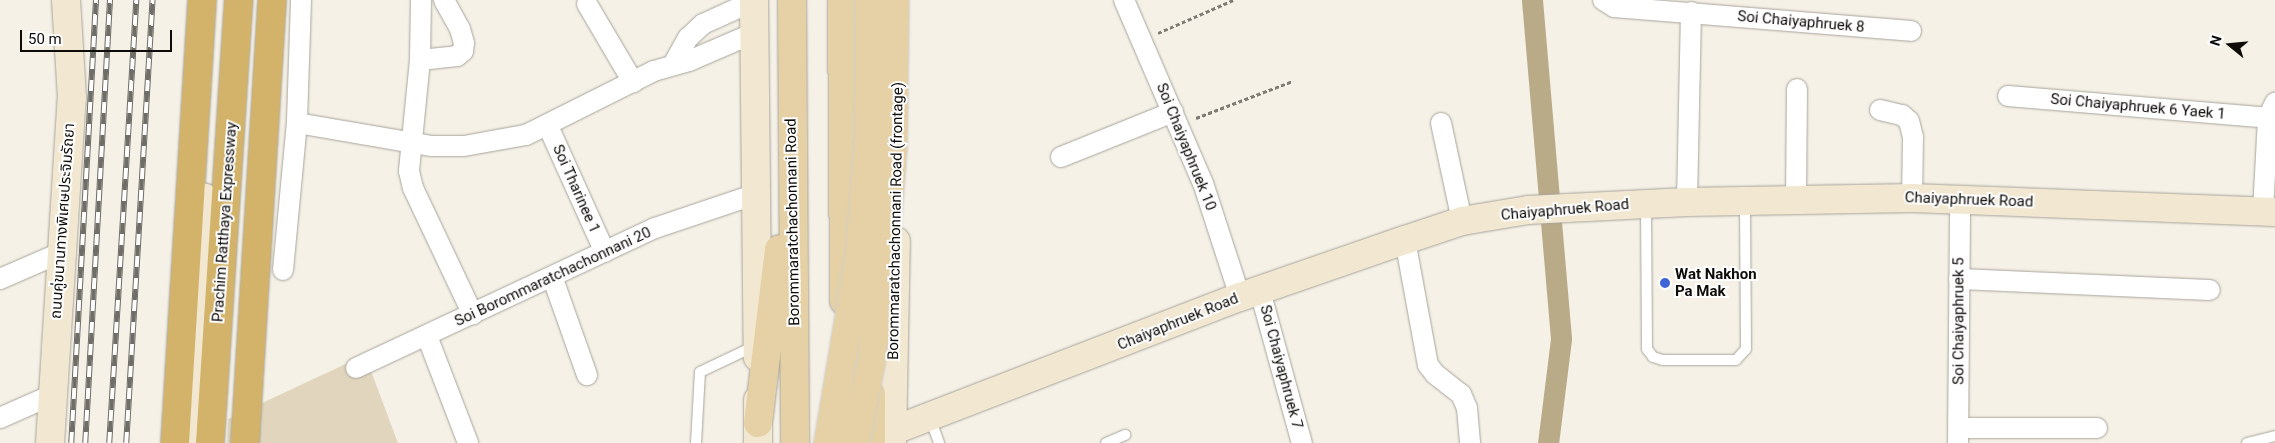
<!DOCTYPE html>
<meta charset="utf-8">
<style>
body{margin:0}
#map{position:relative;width:2275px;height:443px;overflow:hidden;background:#f5f1e7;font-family:Roboto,"Noto Sans Thai",sans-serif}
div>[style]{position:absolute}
.green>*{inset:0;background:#e1d6bd}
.canal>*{height:21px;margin:-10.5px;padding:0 10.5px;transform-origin:10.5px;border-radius:10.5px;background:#b9aa88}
.path>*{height:3px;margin-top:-1.5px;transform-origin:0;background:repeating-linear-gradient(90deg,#7e7b75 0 4px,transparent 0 6.5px)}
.roads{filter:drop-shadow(0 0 1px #a8a49b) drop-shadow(0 0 1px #a8a49b)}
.lane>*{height:10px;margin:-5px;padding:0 5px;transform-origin:5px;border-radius:5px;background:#fff}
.street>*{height:20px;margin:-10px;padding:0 10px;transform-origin:10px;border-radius:10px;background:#fff}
.secondary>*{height:28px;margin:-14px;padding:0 14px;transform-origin:14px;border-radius:14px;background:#f2e8d2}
.primary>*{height:28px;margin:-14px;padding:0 14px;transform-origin:14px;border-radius:14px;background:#e5d1a5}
.highway>*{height:28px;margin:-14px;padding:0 14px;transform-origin:14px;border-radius:14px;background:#d3b369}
.rail>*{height:5.5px;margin-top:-2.75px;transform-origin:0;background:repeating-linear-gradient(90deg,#fefefe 0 11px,#6f6d67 0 22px);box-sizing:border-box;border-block:1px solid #6f6d67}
.bridges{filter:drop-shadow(0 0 1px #cfcece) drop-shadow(0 0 1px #cfcece)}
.primary-bridge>*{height:28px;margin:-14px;padding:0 14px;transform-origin:14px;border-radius:14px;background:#e5d1a5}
.dots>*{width:14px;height:14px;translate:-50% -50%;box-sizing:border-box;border:2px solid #fefefe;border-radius:50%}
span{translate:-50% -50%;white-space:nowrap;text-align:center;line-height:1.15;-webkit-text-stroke:4px #fefefe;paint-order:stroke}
.street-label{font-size:15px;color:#0e0c09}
.poi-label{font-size:15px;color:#0e0c09;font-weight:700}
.left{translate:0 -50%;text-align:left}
.north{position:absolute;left:2205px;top:20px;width:50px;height:50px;-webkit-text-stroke:4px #fefefe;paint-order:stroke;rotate:287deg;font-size:14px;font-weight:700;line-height:20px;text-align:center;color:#0e0c09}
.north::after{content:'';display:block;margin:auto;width:18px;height:22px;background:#0e0c09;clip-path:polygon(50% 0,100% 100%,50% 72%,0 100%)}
.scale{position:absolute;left:20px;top:30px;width:152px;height:22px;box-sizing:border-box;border:2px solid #0e0c09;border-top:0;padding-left:6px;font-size:15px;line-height:18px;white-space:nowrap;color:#0e0c09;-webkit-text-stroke:4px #fefefe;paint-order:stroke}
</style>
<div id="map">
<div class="green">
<div style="clip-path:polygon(365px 355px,398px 443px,227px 443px,228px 419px)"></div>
</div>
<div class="canal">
<div style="left:1532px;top:0;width:340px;rotate:85.1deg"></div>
<div style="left:1561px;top:339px;width:105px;rotate:97.1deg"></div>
</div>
<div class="path">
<div style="left:1158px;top:33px;width:82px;rotate:-23.7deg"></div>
<div style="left:1196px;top:118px;width:104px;rotate:-20.9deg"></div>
</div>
<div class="roads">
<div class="lane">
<div style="left:1646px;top:206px;width:143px;rotate:89.6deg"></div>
<div style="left:1647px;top:349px;width:10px;rotate:53deg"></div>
<div style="left:1653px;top:357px;width:10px;rotate:17deg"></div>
<div style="left:1663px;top:360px;width:73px"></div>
<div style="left:1736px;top:360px;width:15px;rotate:-48deg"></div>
<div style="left:1746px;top:349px;width:146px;rotate:-90.4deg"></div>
<div style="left:930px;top:418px;width:27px;rotate:70deg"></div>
<div style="left:696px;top:443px;width:71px;rotate:-86.8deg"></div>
<div style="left:700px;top:372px;width:63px;rotate:-25.3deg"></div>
<div style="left:1106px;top:443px;width:21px;rotate:-23deg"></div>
<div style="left:2247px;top:443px;width:29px;rotate:-14deg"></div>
</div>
<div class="street">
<div style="left:301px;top:0;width:123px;rotate:91.9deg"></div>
<div style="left:297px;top:123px;width:137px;rotate:9.7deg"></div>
<div style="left:432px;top:146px;width:32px"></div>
<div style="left:464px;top:146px;width:63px;rotate:-10.1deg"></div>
<div style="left:526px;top:135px;width:143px;rotate:-26.6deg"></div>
<div style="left:654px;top:71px;width:36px;rotate:-16deg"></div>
<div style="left:689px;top:61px;width:71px;rotate:-23.3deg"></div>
<div style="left:421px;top:0;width:60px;rotate:91deg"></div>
<div style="left:420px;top:60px;width:112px;rotate:95.7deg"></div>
<div style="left:409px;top:171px;width:17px;rotate:77deg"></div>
<div style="left:413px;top:188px;width:140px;rotate:64.7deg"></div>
<div style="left:1124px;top:0;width:199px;rotate:66.7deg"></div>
<div style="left:1203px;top:183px;width:120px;rotate:72deg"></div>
<div style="left:1603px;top:0;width:13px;rotate:32deg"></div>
<div style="left:1614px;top:7px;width:298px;rotate:4.6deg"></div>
<div style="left:587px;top:4px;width:91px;rotate:59.5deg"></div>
<div style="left:420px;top:60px;width:37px;rotate:-6deg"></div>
<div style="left:457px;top:56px;width:8px;rotate:-40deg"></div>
<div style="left:463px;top:51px;width:8px;rotate:-83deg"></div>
<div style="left:464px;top:43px;width:15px;rotate:-106deg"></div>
<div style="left:460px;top:29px;width:33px;rotate:-119deg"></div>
<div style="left:674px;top:63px;width:29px;rotate:-61deg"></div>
<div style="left:688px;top:38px;width:21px;rotate:-43deg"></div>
<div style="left:703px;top:24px;width:56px;rotate:-24.3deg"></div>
<div style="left:2008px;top:96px;width:261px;rotate:4.8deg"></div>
<div style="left:1880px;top:110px;width:23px;rotate:13deg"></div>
<div style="left:1902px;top:115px;width:9px;rotate:41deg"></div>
<div style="left:1909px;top:121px;width:16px;rotate:76deg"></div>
<div style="left:1913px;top:137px;width:61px;rotate:90.9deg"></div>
<div style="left:1441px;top:123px;width:100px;rotate:77.9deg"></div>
<div style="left:548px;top:126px;width:138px;rotate:65.7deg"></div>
<div style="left:1061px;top:157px;width:121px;rotate:-21.9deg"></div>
<div style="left:1796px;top:201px;width:112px;rotate:-89.5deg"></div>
<div style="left:1687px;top:202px;width:190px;rotate:-88.8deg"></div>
<div style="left:2263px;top:211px;width:93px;rotate:-86.9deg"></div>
<div style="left:2268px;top:118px;width:17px;rotate:-65deg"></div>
<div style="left:1405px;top:240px;width:127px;rotate:79.6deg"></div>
<div style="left:1428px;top:365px;width:11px;rotate:52deg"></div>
<div style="left:1435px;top:374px;width:33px;rotate:38deg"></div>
<div style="left:1461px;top:394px;width:15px;rotate:67deg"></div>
<div style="left:1467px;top:408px;width:35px;rotate:85deg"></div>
<div style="left:283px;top:270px;width:148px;rotate:-84.6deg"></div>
<div style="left:0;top:279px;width:65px;rotate:-23.4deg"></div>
<div style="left:553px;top:279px;width:102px;rotate:70.5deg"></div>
<div style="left:1959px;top:279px;width:251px;rotate:2.5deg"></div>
<div style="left:1260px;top:291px;width:158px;rotate:74.6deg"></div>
<div style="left:427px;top:336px;width:115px;rotate:69deg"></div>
<div style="left:356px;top:368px;width:330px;rotate:-25.1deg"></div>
<div style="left:655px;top:228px;width:103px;rotate:-18.6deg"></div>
<div style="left:0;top:418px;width:57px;rotate:-23.9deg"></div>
<div style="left:1959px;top:428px;width:138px"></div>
<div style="left:1958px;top:443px;width:244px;rotate:-89.5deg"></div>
</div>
<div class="secondary">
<div style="left:754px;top:0;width:357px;rotate:89.4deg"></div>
<div style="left:892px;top:431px;width:373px;rotate:-21.1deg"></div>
<div style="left:1240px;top:297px;width:175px;rotate:-19.1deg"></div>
<div style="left:1405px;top:240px;width:60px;rotate:-18.4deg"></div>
<div style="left:1462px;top:221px;width:67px;rotate:-9.5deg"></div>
<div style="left:1528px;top:210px;width:159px;rotate:-2.9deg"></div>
<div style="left:1687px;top:202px;width:225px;rotate:-1deg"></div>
<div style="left:1912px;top:198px;width:363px;rotate:2.2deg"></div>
<div style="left:50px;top:443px;width:346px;rotate:-86.4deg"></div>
<div style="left:72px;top:98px;width:98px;rotate:-93.5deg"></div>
<div style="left:190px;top:443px;width:246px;rotate:-86.7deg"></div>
<div style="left:758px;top:443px;width:43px;rotate:-90deg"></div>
<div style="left:892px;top:443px;width:202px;rotate:-88.9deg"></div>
</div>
<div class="primary">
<div style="left:792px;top:0;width:443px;rotate:89.6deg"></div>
<div style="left:842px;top:0;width:301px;rotate:89.6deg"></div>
<div style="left:871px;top:394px;width:49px;rotate:90deg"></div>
<div style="left:758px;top:423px;width:175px;rotate:-83.1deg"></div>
</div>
<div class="highway">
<div style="left:175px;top:443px;width:444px;rotate:-86.5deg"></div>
<div style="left:210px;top:443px;width:444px;rotate:-86.3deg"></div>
<div style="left:245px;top:443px;width:444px;rotate:-86.5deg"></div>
</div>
</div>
<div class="rail">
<div style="left:71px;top:443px;width:444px;rotate:-86.8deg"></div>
<div style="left:85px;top:443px;width:444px;rotate:-86.8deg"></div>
<div style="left:109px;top:443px;width:444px;rotate:-86.5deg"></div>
<div style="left:126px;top:443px;width:444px;rotate:-86.6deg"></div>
</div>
<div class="bridges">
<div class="primary-bridge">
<div style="left:828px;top:443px;width:195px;rotate:-80.5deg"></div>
<div style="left:860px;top:251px;width:109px;rotate:-85.3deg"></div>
<div style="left:869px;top:142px;width:142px;rotate:-89.6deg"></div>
<div style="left:855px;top:443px;width:82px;rotate:-78.7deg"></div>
<div style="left:871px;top:363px;width:114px;rotate:-82.9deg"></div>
<div style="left:885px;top:250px;width:104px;rotate:-85.6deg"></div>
<div style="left:893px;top:146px;width:146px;rotate:-89.2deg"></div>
</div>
</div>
<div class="dots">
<div style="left:1665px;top:283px;background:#3f64d6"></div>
</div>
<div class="street-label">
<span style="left:1801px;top:22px;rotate:5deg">Soi Chaiyaphruek 8</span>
<span style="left:2138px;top:107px;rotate:5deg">Soi Chaiyaphruek 6 Yaek 1</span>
<span style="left:1186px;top:147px;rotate:68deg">Soi Chaiyaphruek 10</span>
<span style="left:576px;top:189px;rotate:66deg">Soi Tharinee 1</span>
<span style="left:1969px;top:200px;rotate:2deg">Chaiyaphruek Road</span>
<span style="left:1565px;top:210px;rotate:-5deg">Chaiyaphruek Road</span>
<span style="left:63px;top:221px;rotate:-86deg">ถนนคู่ขนานทางพิเศษประจิมรัถยา</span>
<span style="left:896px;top:221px;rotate:-89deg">Borommaratchachonnani Road (frontage)</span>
<span style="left:225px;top:222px;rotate:-86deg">Prachim Ratthaya Expressway</span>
<span style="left:793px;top:222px;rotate:-91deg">Borommaratchachonnani Road</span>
<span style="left:553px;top:277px;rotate:-25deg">Soi Borommaratchachonnani 20</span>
<span style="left:1959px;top:321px;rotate:-90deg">Soi Chaiyaphruek 5</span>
<span style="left:1178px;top:322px;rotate:-22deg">Chaiyaphruek Road</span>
<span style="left:1281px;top:367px;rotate:75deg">Soi Chaiyaphruek 7</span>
</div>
<div class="poi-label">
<span class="left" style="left:1675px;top:283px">Wat Nakhon<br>Pa Mak</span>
</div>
<div class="north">N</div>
<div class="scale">50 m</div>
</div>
